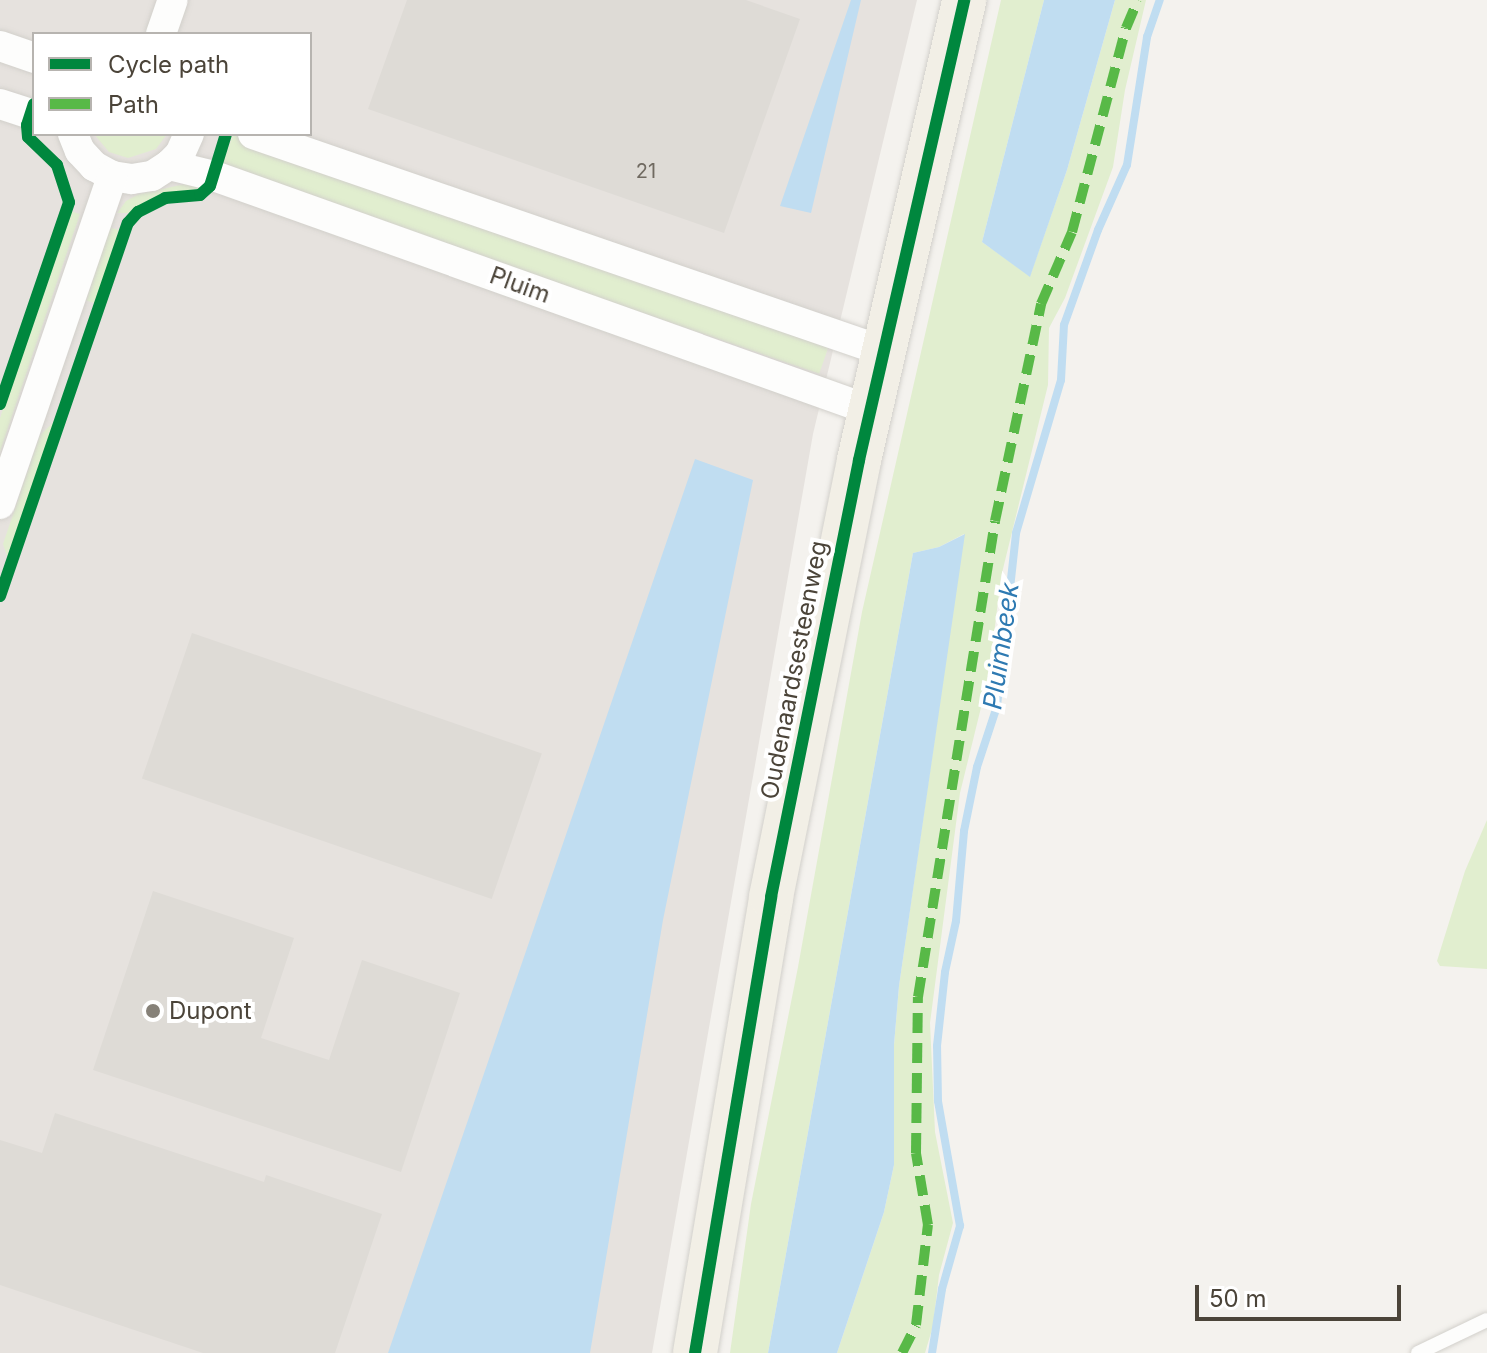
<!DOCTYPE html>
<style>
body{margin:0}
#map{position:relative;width:1487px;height:1353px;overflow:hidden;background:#f4f2ee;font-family:Inter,sans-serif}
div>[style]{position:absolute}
.industrial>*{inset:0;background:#e6e2de}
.green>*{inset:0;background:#e1eecf;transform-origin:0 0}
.water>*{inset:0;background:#c0ddf1}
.stream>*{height:8px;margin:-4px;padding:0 4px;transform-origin:4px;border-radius:4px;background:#c0ddf1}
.building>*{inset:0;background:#dedbd6;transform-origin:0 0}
.roads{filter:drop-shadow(0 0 2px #d2d0cb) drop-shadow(0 0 2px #d2d0cb)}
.lane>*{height:14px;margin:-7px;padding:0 7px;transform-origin:7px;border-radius:7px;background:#fdfdfc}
.street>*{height:30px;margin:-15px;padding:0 15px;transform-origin:15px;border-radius:15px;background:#fdfdfc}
.primary>*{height:44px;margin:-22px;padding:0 22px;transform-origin:22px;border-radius:22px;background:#f2efe6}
.quiet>*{height:10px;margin-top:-5px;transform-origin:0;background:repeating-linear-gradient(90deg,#58b947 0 20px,transparent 0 30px)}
.cycleway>*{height:12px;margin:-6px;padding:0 6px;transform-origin:6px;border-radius:6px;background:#00873e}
.dots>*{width:22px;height:22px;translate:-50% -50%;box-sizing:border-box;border:4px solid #fff;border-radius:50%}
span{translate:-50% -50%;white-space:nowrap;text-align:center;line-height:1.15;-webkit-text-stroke:8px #fff;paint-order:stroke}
.number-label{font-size:20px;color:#706a61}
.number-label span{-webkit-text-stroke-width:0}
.street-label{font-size:24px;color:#4b4439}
.poi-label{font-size:24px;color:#4b4439}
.left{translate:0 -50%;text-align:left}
.water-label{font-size:26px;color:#2e7ab2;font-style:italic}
.legend{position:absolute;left:32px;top:32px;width:280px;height:104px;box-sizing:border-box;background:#fff;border:2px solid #b7b4b0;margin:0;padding:10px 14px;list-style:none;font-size:24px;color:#4b4439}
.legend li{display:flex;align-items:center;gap:16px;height:40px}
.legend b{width:40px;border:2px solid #b7b4b0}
.scale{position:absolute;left:1195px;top:1285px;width:206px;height:36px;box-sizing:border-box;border:4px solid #4b4439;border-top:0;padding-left:10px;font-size:24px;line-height:28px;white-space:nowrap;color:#4b4439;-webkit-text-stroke:6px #fff;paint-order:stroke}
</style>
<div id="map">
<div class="industrial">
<div style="clip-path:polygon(evenodd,0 0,917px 0,813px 434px,652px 1353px,0 1353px,0 0,34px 34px,310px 34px,310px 134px,34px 134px,34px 34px)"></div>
</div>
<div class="green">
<div style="clip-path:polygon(1001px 0,1044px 0,982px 242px,1030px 276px,1067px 170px,1115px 0,1146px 0,1125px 90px,1113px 167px,1065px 298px,1049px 328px,1048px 385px,1001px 577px,989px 675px,960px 793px,930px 1023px,935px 1132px,953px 1223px,939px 1275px,933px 1326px,925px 1353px,837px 1353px,884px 1212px,894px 1165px,894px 1045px,899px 986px,964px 534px,939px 547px,913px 553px,768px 1353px,730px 1353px,751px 1204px,798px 967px,862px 612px)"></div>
<div style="clip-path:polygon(94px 134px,167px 134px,156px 149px,128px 158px,109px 152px)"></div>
<div style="left:233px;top:135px;width:632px;height:35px;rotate:19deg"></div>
<div style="clip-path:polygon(185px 184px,201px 187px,197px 191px,156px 197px,130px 213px,117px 213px,126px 201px,139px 194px)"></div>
<div style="clip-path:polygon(70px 211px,80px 214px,0 452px,0 418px)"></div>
<div style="left:109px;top:227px;width:10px;height:77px;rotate:17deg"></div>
<div style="clip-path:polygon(56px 420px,9px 562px,3px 544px,40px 435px)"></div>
<div style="clip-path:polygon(1487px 820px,1487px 969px,1440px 966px,1437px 961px,1441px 948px,1465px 871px)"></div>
</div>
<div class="water">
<div style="clip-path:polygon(851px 0,861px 0,811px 213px,780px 206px)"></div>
<div style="clip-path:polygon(1044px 0,1115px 0,1067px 170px,1030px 277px,982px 242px)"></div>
<div style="clip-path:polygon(695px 459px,753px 480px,663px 920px,590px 1353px,388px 1353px)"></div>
<div style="clip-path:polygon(965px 534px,899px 986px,894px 1045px,894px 1165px,884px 1212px,837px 1353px,768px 1353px,913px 553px,939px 547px)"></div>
</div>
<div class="stream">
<div style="left:932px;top:1353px;width:65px;rotate:-81.1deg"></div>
<div style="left:942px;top:1289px;width:66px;rotate:-74.1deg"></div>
<div style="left:960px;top:1226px;width:127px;rotate:-100deg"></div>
<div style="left:938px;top:1101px;width:55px;rotate:-91deg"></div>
<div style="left:937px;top:1046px;width:74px;rotate:-83.8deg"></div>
<div style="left:945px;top:972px;width:52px;rotate:-77.8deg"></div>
<div style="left:956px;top:921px;width:90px;rotate:-84.9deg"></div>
<div style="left:964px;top:831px;width:65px;rotate:-78.5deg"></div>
<div style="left:977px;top:767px;width:64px;rotate:-71.8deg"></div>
<div style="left:997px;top:706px;width:174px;rotate:-83.7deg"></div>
<div style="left:1016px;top:533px;width:159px;rotate:-73.6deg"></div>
<div style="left:1061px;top:380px;width:55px;rotate:-86.9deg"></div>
<div style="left:1064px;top:325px;width:101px;rotate:-70.3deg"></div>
<div style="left:1098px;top:230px;width:71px;rotate:-66deg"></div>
<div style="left:1127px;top:165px;width:130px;rotate:-81.1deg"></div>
<div style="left:1147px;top:37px;width:39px;rotate:-71deg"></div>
</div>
<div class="building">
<div style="clip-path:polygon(407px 0,746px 0,800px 19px,724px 233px,368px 109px)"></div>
<div style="left:192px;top:633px;width:370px;height:154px;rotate:19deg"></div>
<div style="clip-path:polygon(153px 891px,294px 938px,261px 1038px,329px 1060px,362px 960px,460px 993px,401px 1172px,93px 1070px)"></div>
<div style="clip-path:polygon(55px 1113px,264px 1182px,266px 1175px,382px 1214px,335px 1353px,203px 1353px,0 1285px,0 1140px,42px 1153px)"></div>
</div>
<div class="roads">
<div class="lane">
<div style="left:1418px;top:1353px;width:76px;rotate:-25.6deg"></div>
</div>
<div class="street">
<div style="left:161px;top:34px;width:36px;rotate:-71deg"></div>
<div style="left:0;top:46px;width:36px;rotate:19deg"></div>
<div style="left:0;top:104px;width:36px;rotate:18deg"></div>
<div style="left:73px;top:134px;width:18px;rotate:68deg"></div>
<div style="left:80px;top:151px;width:21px;rotate:47deg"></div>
<div style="left:94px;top:166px;width:21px;rotate:29deg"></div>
<div style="left:112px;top:176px;width:20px;rotate:9deg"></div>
<div style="left:132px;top:179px;width:20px;rotate:-9deg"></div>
<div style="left:152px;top:176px;width:20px;rotate:-33deg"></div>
<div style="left:169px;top:165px;width:16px;rotate:-45deg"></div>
<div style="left:180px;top:154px;width:22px;rotate:-66deg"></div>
<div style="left:253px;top:134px;width:666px;rotate:19.01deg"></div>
<div style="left:169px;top:165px;width:46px;rotate:13.7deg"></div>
<div style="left:214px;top:176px;width:696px;rotate:19.63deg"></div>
<div style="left:0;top:504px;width:347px;rotate:-71.1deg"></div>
</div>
<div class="primary">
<div style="left:695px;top:1353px;width:462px;rotate:-80.5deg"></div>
<div style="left:771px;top:897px;width:446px;rotate:-78.6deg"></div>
<div style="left:859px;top:460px;width:472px;rotate:-77.1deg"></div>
</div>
</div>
<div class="quiet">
<div style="left:902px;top:1353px;width:31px;rotate:-63deg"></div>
<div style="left:916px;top:1325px;width:101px;rotate:-83.2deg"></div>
<div style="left:928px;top:1225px;width:73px;rotate:-99.5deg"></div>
<div style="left:916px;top:1153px;width:156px;rotate:-89.3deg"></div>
<div style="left:918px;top:997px;width:482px;rotate:-80.8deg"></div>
<div style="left:995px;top:521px;width:222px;rotate:-78deg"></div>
<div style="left:1041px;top:304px;width:78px;rotate:-66.7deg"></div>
<div style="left:1072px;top:232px;width:211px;rotate:-75.2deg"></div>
<div style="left:1126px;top:28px;width:30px;rotate:-67deg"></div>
</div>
<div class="cycleway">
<div style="left:0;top:404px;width:213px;rotate:-71.1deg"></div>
<div style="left:69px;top:202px;width:39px;rotate:-108deg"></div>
<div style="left:57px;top:165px;width:40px;rotate:-136deg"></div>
<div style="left:28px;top:137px;width:12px;rotate:-95deg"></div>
<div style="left:27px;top:125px;width:22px;rotate:-72deg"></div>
<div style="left:0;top:596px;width:394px;rotate:-71.1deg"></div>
<div style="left:128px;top:223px;width:15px;rotate:-48deg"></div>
<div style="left:138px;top:212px;width:30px;rotate:-27deg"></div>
<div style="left:165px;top:198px;width:35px;rotate:-5deg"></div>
<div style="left:200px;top:195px;width:13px;rotate:-42deg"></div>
<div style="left:210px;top:186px;width:54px;rotate:-72.9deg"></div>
<div style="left:695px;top:1353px;width:462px;rotate:-80.5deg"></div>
<div style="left:771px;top:897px;width:446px;rotate:-78.6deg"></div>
<div style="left:859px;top:460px;width:472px;rotate:-77.1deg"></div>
</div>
<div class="dots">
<div style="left:153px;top:1011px;background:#868178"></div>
</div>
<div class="number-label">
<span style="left:646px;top:171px">21</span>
</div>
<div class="street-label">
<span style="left:520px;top:285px;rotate:20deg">Pluim</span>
<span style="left:794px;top:670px;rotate:-79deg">Oudenaardsesteenweg</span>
</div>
<div class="poi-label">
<span class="left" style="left:169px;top:1011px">Dupont</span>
</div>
<div class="water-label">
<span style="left:1001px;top:646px;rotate:-82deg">Pluimbeek</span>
</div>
<ul class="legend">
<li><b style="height:10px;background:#00873e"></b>Cycle path</li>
<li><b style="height:10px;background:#58b947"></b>Path</li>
</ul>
<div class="scale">50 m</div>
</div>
